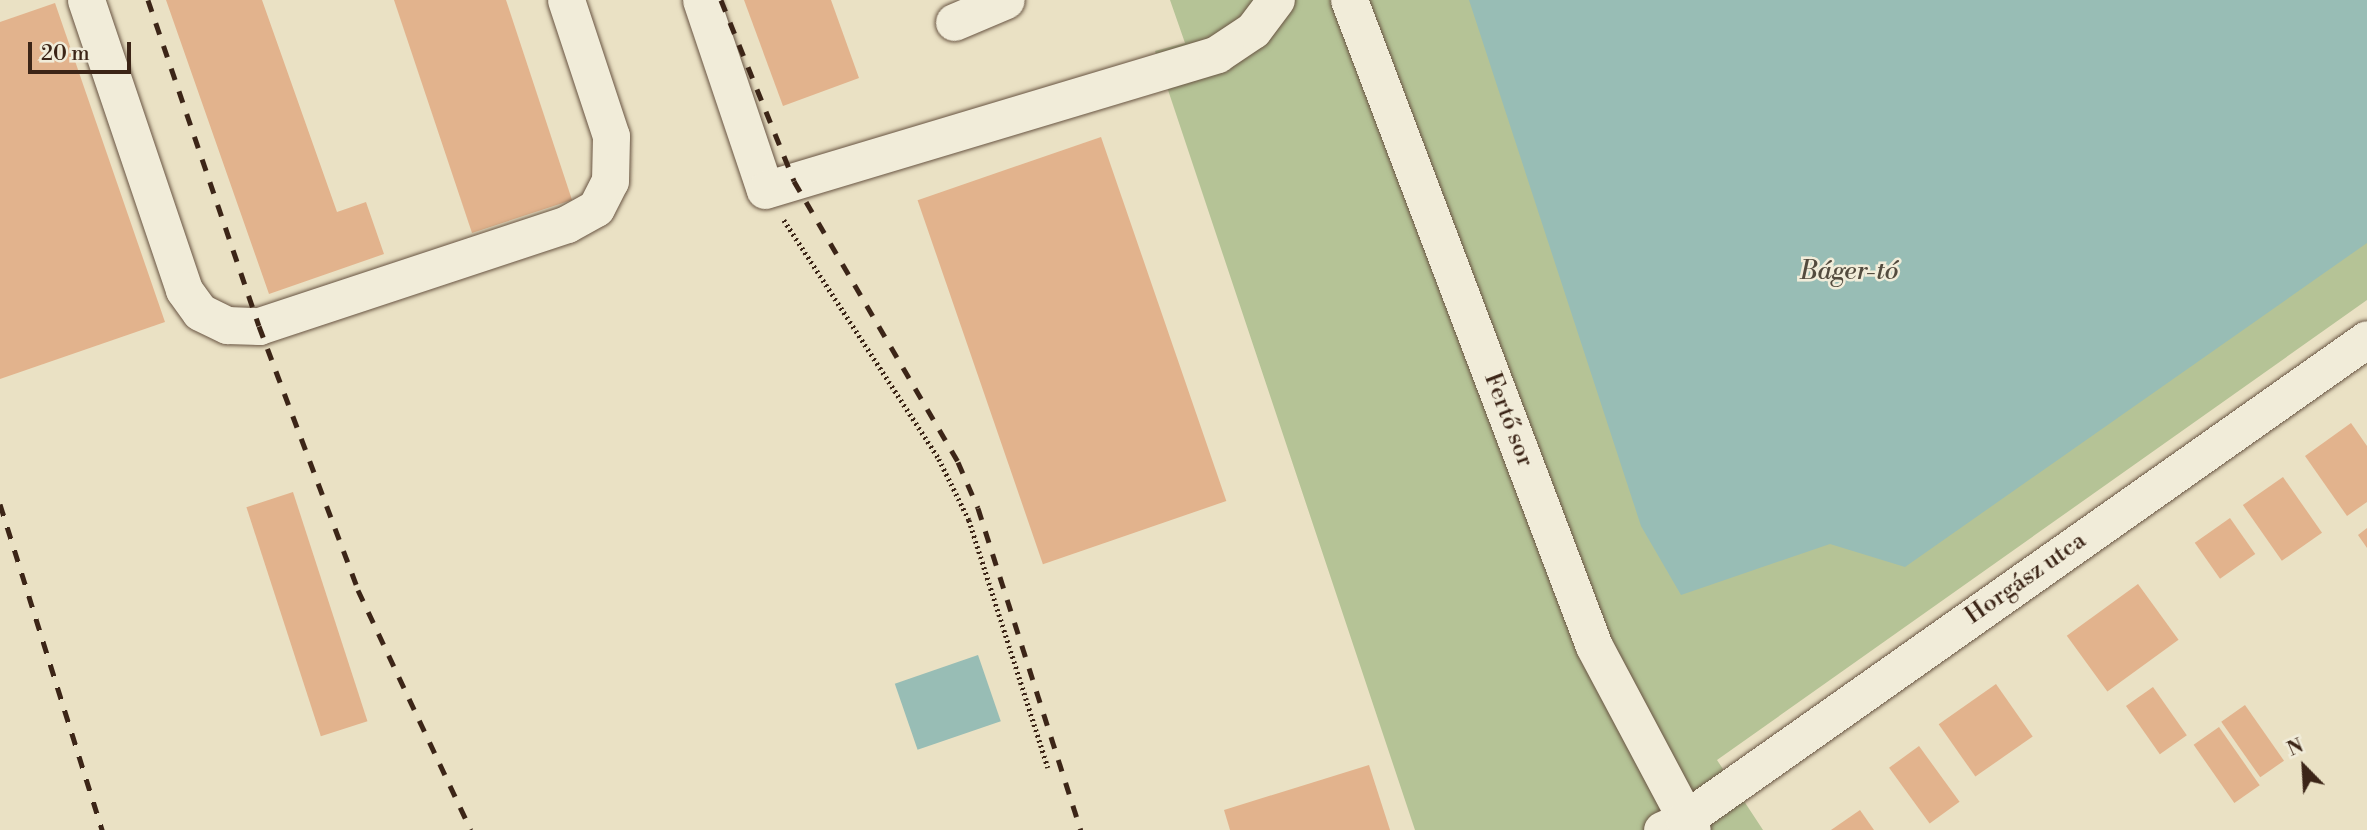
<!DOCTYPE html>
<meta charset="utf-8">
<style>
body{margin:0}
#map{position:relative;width:2367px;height:830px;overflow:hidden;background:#eae1c4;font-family:"Libre Bodoni",serif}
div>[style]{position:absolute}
.green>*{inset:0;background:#b5c396}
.water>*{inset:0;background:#98bdb5;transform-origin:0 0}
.building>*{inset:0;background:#e2b38d;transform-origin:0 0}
.path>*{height:4.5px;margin-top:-2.25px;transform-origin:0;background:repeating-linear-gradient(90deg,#3c2517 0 2px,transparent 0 5.5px)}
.roads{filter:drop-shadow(0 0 2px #685442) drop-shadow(0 0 2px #685442)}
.minor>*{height:37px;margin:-18.5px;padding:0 18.5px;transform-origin:18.5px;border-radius:18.5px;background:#f1ecd9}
.rail>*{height:5px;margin-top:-2.5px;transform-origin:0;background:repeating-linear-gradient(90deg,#3c2517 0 12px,transparent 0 24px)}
span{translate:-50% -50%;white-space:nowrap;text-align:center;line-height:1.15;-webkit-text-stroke:5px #f1ecd9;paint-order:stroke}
.street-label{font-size:24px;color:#3c2517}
.water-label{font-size:26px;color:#534b3e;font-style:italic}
.north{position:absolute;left:2269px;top:732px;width:70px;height:70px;-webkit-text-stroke:5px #f1ecd9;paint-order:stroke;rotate:336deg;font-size:19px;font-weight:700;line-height:28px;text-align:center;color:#3c2517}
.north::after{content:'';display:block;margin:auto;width:24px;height:32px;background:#3c2517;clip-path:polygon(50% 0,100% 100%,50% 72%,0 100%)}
.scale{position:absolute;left:28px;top:42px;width:103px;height:32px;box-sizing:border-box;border:4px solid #3c2517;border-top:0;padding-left:9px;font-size:21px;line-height:24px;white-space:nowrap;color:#3c2517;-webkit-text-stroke:5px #f1ecd9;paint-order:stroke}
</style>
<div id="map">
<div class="green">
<div style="clip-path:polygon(1170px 0,2367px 0,2367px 300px,1717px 760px,1763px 830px,1415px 830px,1155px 51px,1185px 43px)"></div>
</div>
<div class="water">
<div style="clip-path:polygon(1469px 0,2367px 0,2367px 243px,1905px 567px,1830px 544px,1681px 595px,1641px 526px)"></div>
<div style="left:978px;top:655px;width:70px;height:88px;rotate:71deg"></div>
</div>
<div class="building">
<div style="clip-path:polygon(166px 0,262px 0,337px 212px,366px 202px,384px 254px,269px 294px)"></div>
<div style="clip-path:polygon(394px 0,506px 0,572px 200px,472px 233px)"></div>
<div style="clip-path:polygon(744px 0,831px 0,859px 78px,783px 106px)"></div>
<div style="clip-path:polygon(55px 3px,165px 322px,0 379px,0 22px)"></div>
<div style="left:1101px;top:137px;width:385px;height:194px;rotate:71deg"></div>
<div style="clip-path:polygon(2351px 423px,2367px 446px,2367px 502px,2347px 516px,2305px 456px)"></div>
<div style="left:2283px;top:477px;width:68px;height:49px;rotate:55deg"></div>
<div style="left:293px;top:492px;width:241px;height:49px;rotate:72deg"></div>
<div style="left:2230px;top:518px;width:44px;height:43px;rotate:55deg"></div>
<div style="clip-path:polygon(2367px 528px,2367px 548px,2358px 535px)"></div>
<div style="left:2138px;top:584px;width:69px;height:88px;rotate:54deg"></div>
<div style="left:1996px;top:684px;width:64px;height:70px;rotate:55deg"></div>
<div style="left:2153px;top:687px;width:59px;height:33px;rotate:55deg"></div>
<div style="left:2245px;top:705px;width:68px;height:29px;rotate:55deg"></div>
<div style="left:2219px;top:727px;width:71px;height:31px;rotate:55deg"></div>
<div style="left:1919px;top:746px;width:69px;height:37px;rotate:54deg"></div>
<div style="clip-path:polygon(1369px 765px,1390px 830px,1230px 830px,1224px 810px)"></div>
<div style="clip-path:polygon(1860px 810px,1874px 830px,1831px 830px)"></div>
</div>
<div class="path">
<div style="left:784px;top:220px;width:285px;rotate:57deg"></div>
<div style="left:939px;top:459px;width:68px;rotate:63.8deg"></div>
<div style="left:969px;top:520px;width:260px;rotate:72.3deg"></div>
</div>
<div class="roads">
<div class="minor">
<div style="left:86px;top:0;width:306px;rotate:71.3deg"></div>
<div style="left:184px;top:290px;width:27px;rotate:54deg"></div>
<div style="left:200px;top:312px;width:30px;rotate:26deg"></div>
<div style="left:227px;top:325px;width:32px;rotate:2deg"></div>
<div style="left:259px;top:326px;width:324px;rotate:-18.3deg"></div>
<div style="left:567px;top:224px;width:33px;rotate:-29deg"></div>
<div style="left:596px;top:208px;width:30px;rotate:-63deg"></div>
<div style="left:610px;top:181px;width:45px;rotate:-88.7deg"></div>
<div style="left:611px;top:136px;width:143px;rotate:-108.3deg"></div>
<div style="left:701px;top:0;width:200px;rotate:71.4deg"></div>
<div style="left:765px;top:190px;width:472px;rotate:-16.7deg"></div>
<div style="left:1217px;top:54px;width:43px;rotate:-33.7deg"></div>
<div style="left:1253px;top:30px;width:38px;rotate:-53deg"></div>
<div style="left:1349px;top:0;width:691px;rotate:69.23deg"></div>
<div style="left:1594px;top:646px;width:208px;rotate:62deg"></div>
<div style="left:954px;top:22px;width:56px;rotate:-22.9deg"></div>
<div style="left:1662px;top:830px;width:24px;rotate:-24deg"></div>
<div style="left:1684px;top:820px;width:835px;rotate:-35.15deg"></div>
</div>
</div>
<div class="rail">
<div style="left:148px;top:0;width:344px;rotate:71.2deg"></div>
<div style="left:259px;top:326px;width:282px;rotate:69.4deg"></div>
<div style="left:358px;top:590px;width:265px;rotate:64.8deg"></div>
<div style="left:721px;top:0;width:195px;rotate:68deg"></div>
<div style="left:794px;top:181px;width:325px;rotate:59.7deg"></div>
<div style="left:958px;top:462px;width:50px;rotate:66.5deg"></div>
<div style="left:978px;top:508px;width:338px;rotate:72.3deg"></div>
<div style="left:0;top:504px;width:342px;rotate:72.6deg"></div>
</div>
<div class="street-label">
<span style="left:1508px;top:420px;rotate:69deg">Fertő sor</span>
<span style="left:2026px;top:579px;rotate:-35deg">Horgász utca</span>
</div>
<div class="water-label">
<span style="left:1849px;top:272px">Báger-tó</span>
</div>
<div class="north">N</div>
<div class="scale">20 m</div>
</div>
